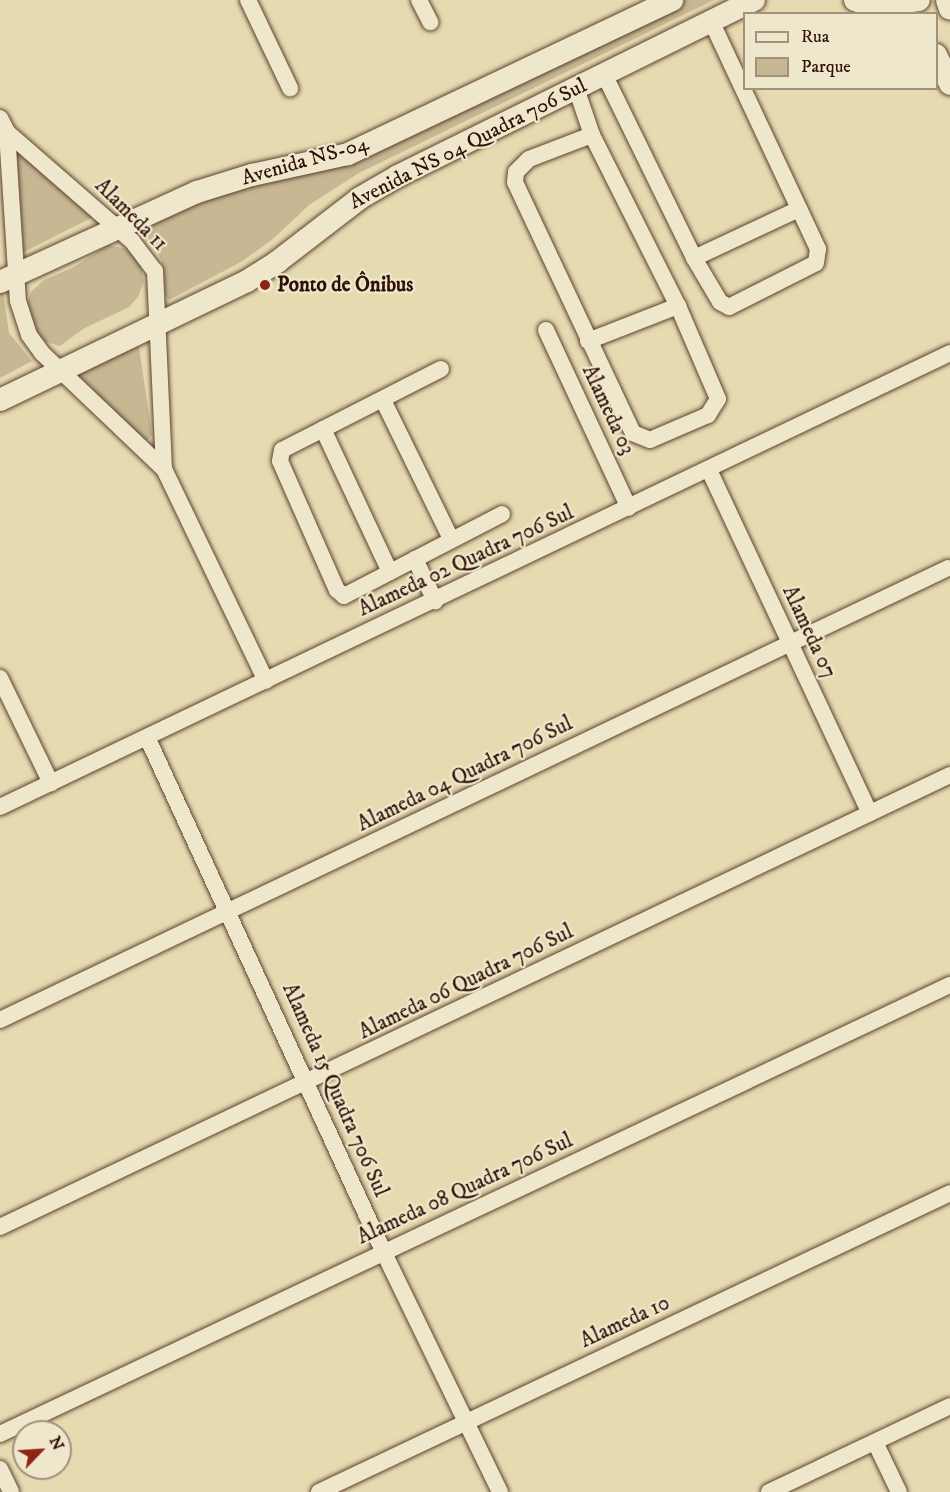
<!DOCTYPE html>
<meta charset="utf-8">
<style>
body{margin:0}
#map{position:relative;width:950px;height:1492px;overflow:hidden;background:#e6dab0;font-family:"IM FELL DW Pica",serif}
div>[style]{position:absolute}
.green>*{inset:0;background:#c7b893}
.roads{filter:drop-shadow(0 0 2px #5d4230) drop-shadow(0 0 2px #5d4230)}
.street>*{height:16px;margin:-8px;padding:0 8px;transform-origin:8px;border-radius:8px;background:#efe7cc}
.secondary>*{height:22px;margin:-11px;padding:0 11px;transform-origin:11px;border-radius:11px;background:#efe7cc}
.dots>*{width:16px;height:16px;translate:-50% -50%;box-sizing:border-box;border:3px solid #efe7cc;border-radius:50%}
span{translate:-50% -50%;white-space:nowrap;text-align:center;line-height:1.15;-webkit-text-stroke:4.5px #efe7cc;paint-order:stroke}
.street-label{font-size:21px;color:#2f1006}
.poi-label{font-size:21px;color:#2f1006;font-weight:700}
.left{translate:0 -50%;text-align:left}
.legend{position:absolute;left:743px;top:12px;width:195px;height:78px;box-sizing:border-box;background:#efe7cc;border:2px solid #a2917d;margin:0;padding:8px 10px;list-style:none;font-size:18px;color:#2f1006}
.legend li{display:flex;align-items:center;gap:12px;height:30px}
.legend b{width:30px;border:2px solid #a2917d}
.north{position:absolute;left:12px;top:1420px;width:60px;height:60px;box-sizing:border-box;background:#efe7cc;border:2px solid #a2917d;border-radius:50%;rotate:65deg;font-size:16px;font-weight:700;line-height:24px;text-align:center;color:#2f1006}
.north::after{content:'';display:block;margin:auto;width:21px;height:27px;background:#8f2418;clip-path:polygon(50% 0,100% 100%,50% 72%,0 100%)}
</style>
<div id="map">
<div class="green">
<div style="clip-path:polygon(683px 0,714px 0,359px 173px,309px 205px,273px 239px,241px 262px,169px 300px,165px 295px,162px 262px,156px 248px,137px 227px,206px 196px,287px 177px)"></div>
<div style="clip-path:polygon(9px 135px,95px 216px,18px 255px)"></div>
<div style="clip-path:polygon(108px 245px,127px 249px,140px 263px,144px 281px,138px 297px,129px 307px,83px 329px,60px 346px,43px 341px,31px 328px,25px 311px,31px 292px,44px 280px,72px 268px)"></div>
<div style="clip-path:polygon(3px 292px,9px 333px,32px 361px,0 378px,0 294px)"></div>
<div style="clip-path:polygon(138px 341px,152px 434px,148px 440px,140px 440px,75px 371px)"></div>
</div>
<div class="roads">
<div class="street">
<div style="left:248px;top:0;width:98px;rotate:64.5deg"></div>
<div style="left:419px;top:0;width:25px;rotate:63deg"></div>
<div style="left:604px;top:74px;width:205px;rotate:63.9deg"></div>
<div style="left:694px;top:258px;width:116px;rotate:-25deg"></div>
<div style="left:576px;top:88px;width:50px;rotate:71.2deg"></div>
<div style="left:592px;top:135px;width:191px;rotate:63.3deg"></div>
<div style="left:678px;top:306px;width:101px;rotate:66.7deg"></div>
<div style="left:718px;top:399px;width:19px;rotate:122deg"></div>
<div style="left:708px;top:415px;width:63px;rotate:156.7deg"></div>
<div style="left:650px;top:440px;width:18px;rotate:-158deg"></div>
<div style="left:633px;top:433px;width:277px;rotate:-115.2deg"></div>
<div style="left:515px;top:182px;width:10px;rotate:-84deg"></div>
<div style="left:516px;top:172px;width:18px;rotate:-45deg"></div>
<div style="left:529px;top:159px;width:67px;rotate:-20.9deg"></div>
<div style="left:0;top:118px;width:16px;rotate:63deg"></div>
<div style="left:7px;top:132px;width:169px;rotate:86.3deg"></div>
<div style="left:18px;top:301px;width:36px;rotate:72deg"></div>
<div style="left:29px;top:335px;width:22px;rotate:54deg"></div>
<div style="left:42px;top:353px;width:168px;rotate:43.6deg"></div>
<div style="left:164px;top:469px;width:235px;rotate:64.3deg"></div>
<div style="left:7px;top:132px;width:166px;rotate:41.1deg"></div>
<div style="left:132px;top:241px;width:38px;rotate:53deg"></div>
<div style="left:155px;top:271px;width:198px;rotate:87.4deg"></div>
<div style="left:694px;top:258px;width:51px;rotate:59.4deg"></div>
<div style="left:720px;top:302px;width:10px;rotate:29deg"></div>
<div style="left:729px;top:307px;width:97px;rotate:-26.8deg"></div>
<div style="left:816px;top:263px;width:14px;rotate:-82deg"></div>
<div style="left:818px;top:249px;width:252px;rotate:-115.1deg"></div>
<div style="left:546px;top:330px;width:196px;rotate:65deg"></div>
<div style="left:588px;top:341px;width:97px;rotate:-21.3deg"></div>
<div style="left:441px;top:369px;width:178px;rotate:153deg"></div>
<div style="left:282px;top:450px;width:11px;rotate:100deg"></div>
<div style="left:280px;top:461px;width:141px;rotate:66.2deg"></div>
<div style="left:337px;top:590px;width:9px;rotate:41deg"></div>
<div style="left:344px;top:596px;width:178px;rotate:-27.4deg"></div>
<div style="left:383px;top:400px;width:155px;rotate:63.9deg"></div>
<div style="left:323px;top:429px;width:158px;rotate:64.9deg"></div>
<div style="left:709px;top:470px;width:379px;rotate:64.9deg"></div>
<div style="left:415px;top:559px;width:47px;rotate:64.5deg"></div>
<div style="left:0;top:678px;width:117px;rotate:64.1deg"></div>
<div style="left:147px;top:737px;width:568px;rotate:65.33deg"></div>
<div style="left:384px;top:1253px;width:266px;rotate:64.1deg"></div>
<div style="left:0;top:807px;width:1053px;rotate:-25.54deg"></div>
<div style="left:0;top:1020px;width:1050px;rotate:-25.49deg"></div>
<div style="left:0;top:1227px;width:1052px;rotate:-25.44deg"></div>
<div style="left:0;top:1434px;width:1051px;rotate:-25.3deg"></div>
<div style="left:875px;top:1442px;width:55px;rotate:64.4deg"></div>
<div style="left:0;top:1469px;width:25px;rotate:64deg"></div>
<div style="left:319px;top:1492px;width:698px;rotate:-25.35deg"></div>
<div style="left:769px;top:1492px;width:200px;rotate:-25.4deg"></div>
</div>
<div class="secondary">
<div style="left:855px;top:0;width:18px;rotate:19deg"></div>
<div style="left:872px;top:6px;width:47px;rotate:-7.3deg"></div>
<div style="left:947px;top:0;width:9px;rotate:72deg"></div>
<div style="left:936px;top:55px;width:32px;rotate:64deg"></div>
<div style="left:0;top:282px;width:217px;rotate:-24.6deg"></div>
<div style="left:197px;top:192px;width:58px;rotate:-17.2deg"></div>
<div style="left:252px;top:175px;width:98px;rotate:-12.3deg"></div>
<div style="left:348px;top:154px;width:359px;rotate:-25.4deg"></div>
<div style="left:0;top:400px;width:274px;rotate:-25.7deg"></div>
<div style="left:247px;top:281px;width:36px;rotate:-32deg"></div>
<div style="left:277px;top:262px;width:105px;rotate:-37.6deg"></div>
<div style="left:360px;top:198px;width:44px;rotate:-30.1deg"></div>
<div style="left:398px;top:176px;width:397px;rotate:-26.3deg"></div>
</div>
</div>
<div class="dots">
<div style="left:265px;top:285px;background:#8f2418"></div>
</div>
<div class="street-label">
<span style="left:468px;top:144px;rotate:-27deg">Avenida NS 04 Quadra 706 Sul</span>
<span style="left:305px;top:161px;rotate:-16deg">Avenida NS-04</span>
<span style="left:131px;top:215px;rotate:45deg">Alameda 11</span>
<span style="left:608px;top:410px;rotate:65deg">Alameda 03</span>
<span style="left:466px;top:561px;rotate:-25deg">Alameda 02 Quadra 706 Sul</span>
<span style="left:809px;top:632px;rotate:65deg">Alameda 07</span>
<span style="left:465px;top:774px;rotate:-26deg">Alameda 04 Quadra 706 Sul</span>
<span style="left:466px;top:982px;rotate:-26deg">Alameda 06 Quadra 706 Sul</span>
<span style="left:335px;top:1090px;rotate:66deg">Alameda 15 Quadra 706 Sul</span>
<span style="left:465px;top:1189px;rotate:-25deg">Alameda 08 Quadra 706 Sul</span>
<span style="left:625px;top:1322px;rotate:-25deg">Alameda 10</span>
</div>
<div class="poi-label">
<span class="left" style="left:277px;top:285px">Ponto de Ônibus</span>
</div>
<ul class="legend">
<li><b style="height:8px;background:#efe7cc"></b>Rua</li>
<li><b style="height:16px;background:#c7b893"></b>Parque</li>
</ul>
<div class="north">N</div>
</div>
